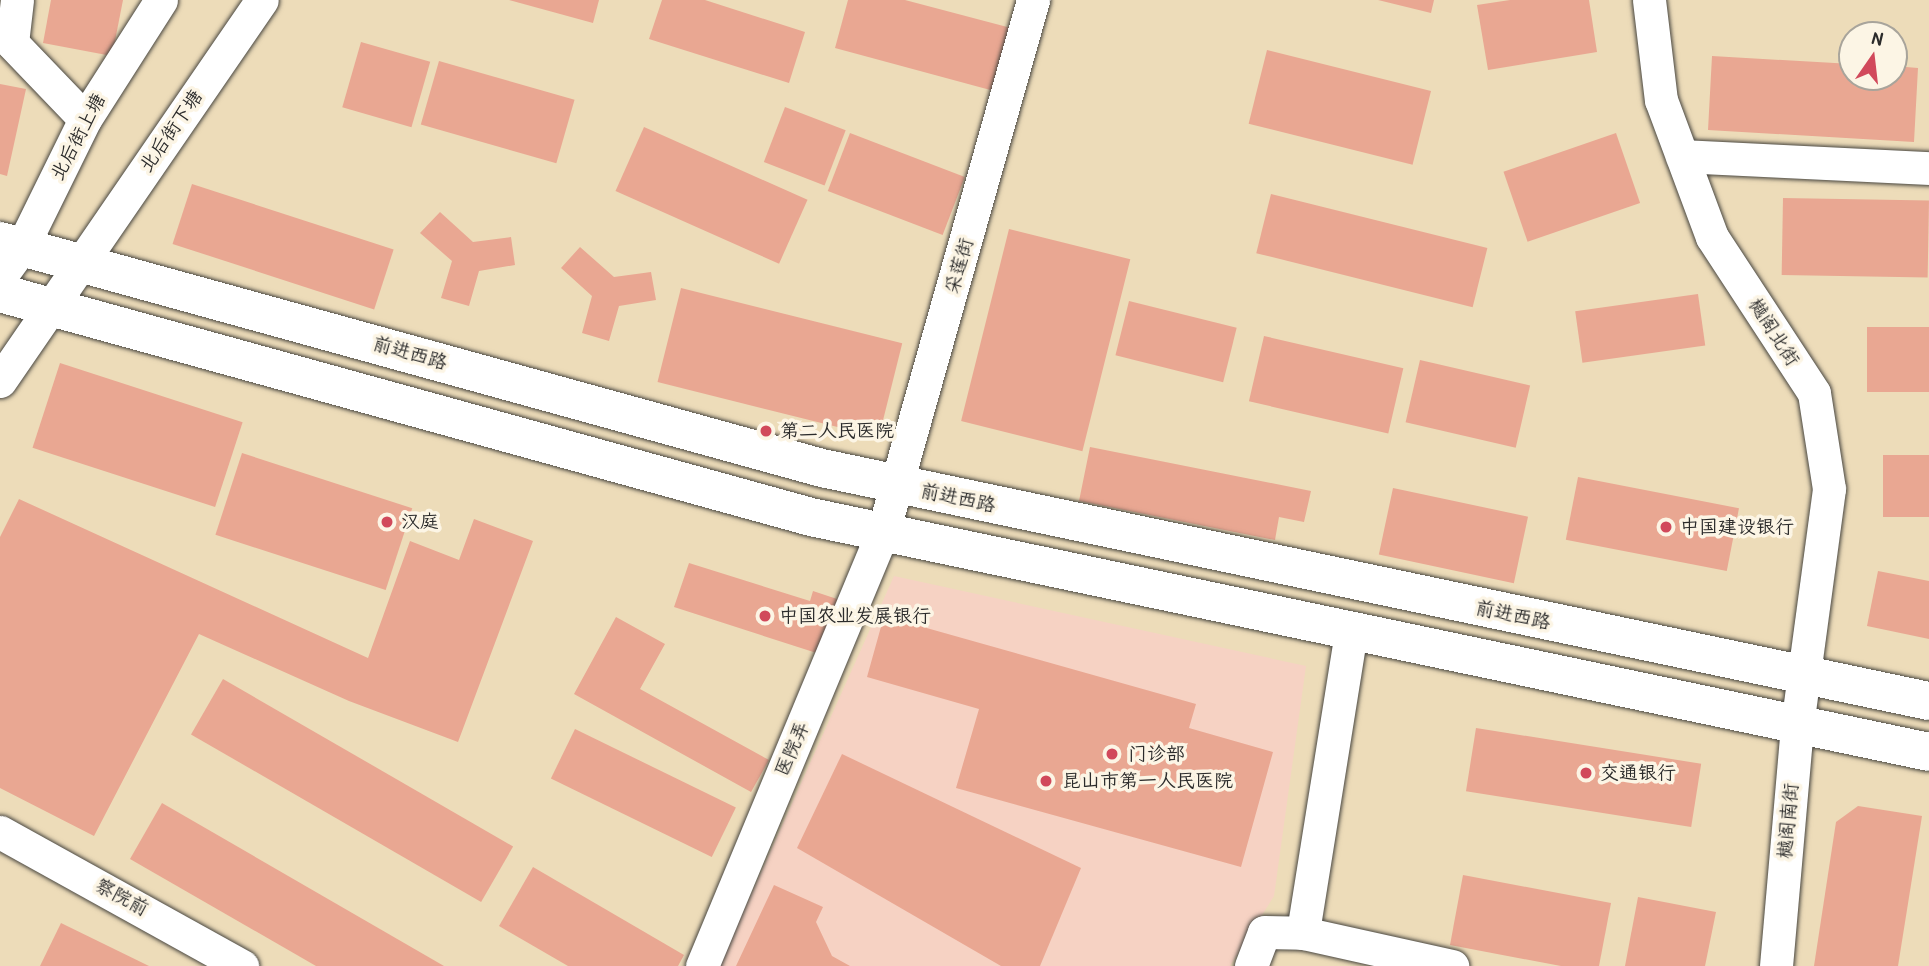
<!DOCTYPE html>
<meta charset="utf-8">
<style>
body{margin:0}
#map{position:relative;width:1929px;height:966px;overflow:hidden;background:#eddcb9;font-family:"Patrick Hand","LXGW WenKai TC",sans-serif}
div>[style]{position:absolute}
.built>*{inset:0;background:#f6d2c3}
.building>*{inset:0;background:#e9a792;transform-origin:0 0}
.roads{filter:drop-shadow(0 0 2px #484640) drop-shadow(0 0 2px #484640)}
.minor>*{height:33px;margin:-16.5px;padding:0 16.5px;transform-origin:16.5px;border-radius:16.5px;background:#fff}
.major>*{height:38px;margin:-19px;padding:0 19px;transform-origin:19px;border-radius:19px;background:#fff}
.dots>*{width:19px;height:19px;translate:-50% -50%;box-sizing:border-box;border:4px solid #fcf5e5;border-radius:50%}
span{translate:-50% -50%;white-space:nowrap;text-align:center;line-height:1.15;-webkit-text-stroke:7px #fcf5e5;paint-order:stroke}
.street-label{font-size:19px;color:#2b2b2b}
.poi-label{font-size:19px;color:#2b2b2b}
.left{translate:0 -50%;text-align:left}
.north{position:absolute;left:1838px;top:21px;width:70px;height:70px;box-sizing:border-box;background:#fcf5e5;border:2px solid #a8a49b;border-radius:50%;rotate:14deg;font-size:19px;font-weight:700;line-height:28px;text-align:center;color:#2b2b2b}
.north::after{content:'';display:block;margin:auto;width:24px;height:32px;background:#d1495b;clip-path:polygon(50% 0,100% 100%,50% 72%,0 100%)}
</style>
<div id="map">
<div class="built">
<div style="clip-path:polygon(894px 576px,1306px 666px,1274px 896px,1230px 966px,719px 966px)"></div>
</div>
<div class="building">
<div style="clip-path:polygon(51px 0,123px 0,112px 56px,43px 43px)"></div>
<div style="clip-path:polygon(509px 0,599px 0,593px 23px)"></div>
<div style="clip-path:polygon(662px 0,705px 0,805px 32px,789px 83px,649px 39px)"></div>
<div style="clip-path:polygon(848px 0,905px 0,1011px 28px,994px 91px,835px 48px)"></div>
<div style="clip-path:polygon(1378px 0,1434px 0,1431px 13px)"></div>
<div style="clip-path:polygon(1510px 0,1589px 0,1597px 52px,1488px 70px,1477px 5px)"></div>
<div style="left:361px;top:42px;width:72px;height:68px;rotate:16deg"></div>
<div style="left:1267px;top:50px;width:169px;height:76px;rotate:14deg"></div>
<div style="clip-path:polygon(1712px 56px,1852px 64px,1852px 77px,1894px 77px,1894px 66px,1918px 68px,1914px 142px,1708px 130px)"></div>
<div style="left:439px;top:61px;width:141px;height:66px;rotate:16deg"></div>
<div style="clip-path:polygon(0 84px,26px 89px,7px 176px,0 174px)"></div>
<div style="left:785px;top:107px;width:65px;height:59px;rotate:21deg"></div>
<div style="left:644px;top:127px;width:179px;height:70px;rotate:24deg"></div>
<div style="left:850px;top:133px;width:123px;height:62px;rotate:21deg"></div>
<div style="left:1616px;top:133px;width:74px;height:119px;rotate:71deg"></div>
<div style="left:192px;top:184px;width:212px;height:63px;rotate:18deg"></div>
<div style="left:1271px;top:194px;width:223px;height:61px;rotate:14deg"></div>
<div style="left:1783px;top:198px;width:146px;height:77px;rotate:1deg"></div>
<div style="clip-path:polygon(440px 212px,473px 242px,511px 237px,515px 265px,479px 271px,469px 306px,441px 298px,452px 261px,420px 233px)"></div>
<div style="left:1009px;top:229px;width:125px;height:198px;rotate:14deg"></div>
<div style="clip-path:polygon(580px 247px,614px 277px,651px 272px,656px 300px,619px 306px,609px 341px,582px 333px,592px 296px,561px 268px)"></div>
<div style="left:681px;top:288px;width:228px;height:97px;rotate:14deg"></div>
<div style="left:1698px;top:294px;width:52px;height:124px;rotate:82deg"></div>
<div style="left:1129px;top:301px;width:111px;height:56px;rotate:14deg"></div>
<div style="left:1929px;top:327px;width:65px;height:62px;rotate:90deg"></div>
<div style="left:1264px;top:336px;width:143px;height:67px;rotate:13deg"></div>
<div style="left:1420px;top:360px;width:113px;height:64px;rotate:13deg"></div>
<div style="left:60px;top:363px;width:192px;height:89px;rotate:18deg"></div>
<div style="clip-path:polygon(1090px 447px,1311px 491px,1304px 522px,1279px 517px,1275px 540px,1079px 501px)"></div>
<div style="left:242px;top:453px;width:179px;height:86px;rotate:18deg"></div>
<div style="left:1929px;top:455px;width:62px;height:46px;rotate:90deg"></div>
<div style="left:1578px;top:477px;width:164px;height:64px;rotate:11deg"></div>
<div style="left:1393px;top:488px;width:138px;height:68px;rotate:12deg"></div>
<div style="clip-path:polygon(19px 499px,368px 658px,410px 541px,459px 560px,474px 519px,533px 541px,458px 742px,349px 701px,199px 634px,94px 836px,0 788px,0 537px)"></div>
<div style="clip-path:polygon(689px 563px,810px 601px,813px 591px,846px 602px,829px 657px,674px 607px)"></div>
<div style="clip-path:polygon(1878px 571px,1929px 581px,1929px 639px,1867px 626px)"></div>
<div style="clip-path:polygon(884px 616px,1196px 704px,1189px 728px,1273px 752px,1241px 867px,956px 788px,979px 709px,867px 677px)"></div>
<div style="clip-path:polygon(616px 617px,665px 644px,640px 689px,769px 760px,751px 792px,574px 694px)"></div>
<div style="left:223px;top:679px;width:335px;height:64px;rotate:30deg"></div>
<div style="left:1476px;top:728px;width:228px;height:64px;rotate:9deg"></div>
<div style="left:575px;top:729px;width:179px;height:55px;rotate:26deg"></div>
<div style="clip-path:polygon(842px 754px,1081px 868px,1040px 966px,1001px 966px,797px 848px)"></div>
<div style="clip-path:polygon(162px 803px,444px 966px,316px 966px,130px 859px)"></div>
<div style="clip-path:polygon(1858px 806px,1922px 816px,1898px 966px,1814px 966px,1836px 822px)"></div>
<div style="clip-path:polygon(533px 867px,684px 955px,678px 966px,568px 966px,499px 926px)"></div>
<div style="clip-path:polygon(1463px 875px,1611px 903px,1599px 966px,1561px 966px,1450px 945px)"></div>
<div style="clip-path:polygon(774px 885px,823px 907px,816px 922px,832px 956px,850px 966px,736px 966px)"></div>
<div style="clip-path:polygon(1638px 897px,1716px 912px,1705px 966px,1625px 966px)"></div>
<div style="clip-path:polygon(61px 923px,149px 966px,40px 966px)"></div>
</div>
<div class="roads">
<div class="minor">
<div style="left:17px;top:0;width:43px;rotate:96.6deg"></div>
<div style="left:12px;top:43px;width:105px;rotate:46.2deg"></div>
<div style="left:1649px;top:0;width:101px;rotate:83.2deg"></div>
<div style="left:1661px;top:100px;width:146px;rotate:69.6deg"></div>
<div style="left:1712px;top:237px;width:186px;rotate:56.8deg"></div>
<div style="left:1814px;top:393px;width:97px;rotate:81.1deg"></div>
<div style="left:1829px;top:489px;width:239px;rotate:97.7deg"></div>
<div style="left:1797px;top:726px;width:241px;rotate:95deg"></div>
<div style="left:1682px;top:156px;width:247px;rotate:2.8deg"></div>
<div style="left:0;top:277px;width:37px;rotate:-54deg"></div>
<div style="left:22px;top:247px;width:143px;rotate:-63.8deg"></div>
<div style="left:85px;top:119px;width:141px;rotate:-57.4deg"></div>
<div style="left:0;top:381px;width:462px;rotate:-55.5deg"></div>
<div style="left:1351px;top:632px;width:305px;rotate:99.1deg"></div>
<div style="left:1303px;top:933px;width:153px;rotate:12.5deg"></div>
<div style="left:0;top:832px;width:277px;rotate:29deg"></div>
<div style="left:702px;top:966px;width:470px;rotate:-67.4deg"></div>
<div style="left:883px;top:532px;width:553px;rotate:-74.25deg"></div>
<div style="left:1251px;top:966px;width:36px;rotate:-69deg"></div>
<div style="left:1264px;top:932px;width:39px;rotate:1deg"></div>
</div>
<div class="major">
<div style="left:0;top:241px;width:853px;rotate:15.44deg"></div>
<div style="left:822px;top:468px;width:1131px;rotate:11.89deg"></div>
<div style="left:0;top:293px;width:841px;rotate:15.44deg"></div>
<div style="left:811px;top:517px;width:1142px;rotate:11.87deg"></div>
</div>
</div>
<div class="dots">
<div style="left:766px;top:431px;background:#d1495b"></div>
<div style="left:387px;top:522px;background:#d1495b"></div>
<div style="left:1666px;top:527px;background:#d1495b"></div>
<div style="left:765px;top:616px;background:#d1495b"></div>
<div style="left:1112px;top:754px;background:#d1495b"></div>
<div style="left:1586px;top:773px;background:#d1495b"></div>
<div style="left:1046px;top:781px;background:#d1495b"></div>
</div>
<div class="street-label">
<span style="left:171px;top:131px;rotate:-55deg">北后街下塘</span>
<span style="left:78px;top:137px;rotate:-62deg">北后街上塘</span>
<span style="left:959px;top:266px;rotate:-74deg">采莲街</span>
<span style="left:1774px;top:332px;rotate:57deg">樾阁北街</span>
<span style="left:410px;top:353px;rotate:16deg">前进西路</span>
<span style="left:958px;top:498px;rotate:12deg">前进西路</span>
<span style="left:1513px;top:615px;rotate:12deg">前进西路</span>
<span style="left:792px;top:749px;rotate:-67deg">医院弄</span>
<span style="left:1788px;top:821px;rotate:-85deg">樾阁南街</span>
<span style="left:122px;top:897px;rotate:28deg">察院前</span>
</div>
<div class="poi-label">
<span class="left" style="left:780px;top:431px">第二人民医院</span>
<span class="left" style="left:401px;top:522px">汉庭</span>
<span class="left" style="left:1680px;top:527px">中国建设银行</span>
<span class="left" style="left:779px;top:616px">中国农业发展银行</span>
<span class="left" style="left:1128px;top:754px">门诊部</span>
<span class="left" style="left:1600px;top:773px">交通银行</span>
<span class="left" style="left:1062px;top:781px">昆山市第一人民医院</span>
</div>
<div class="north">N</div>
</div>
